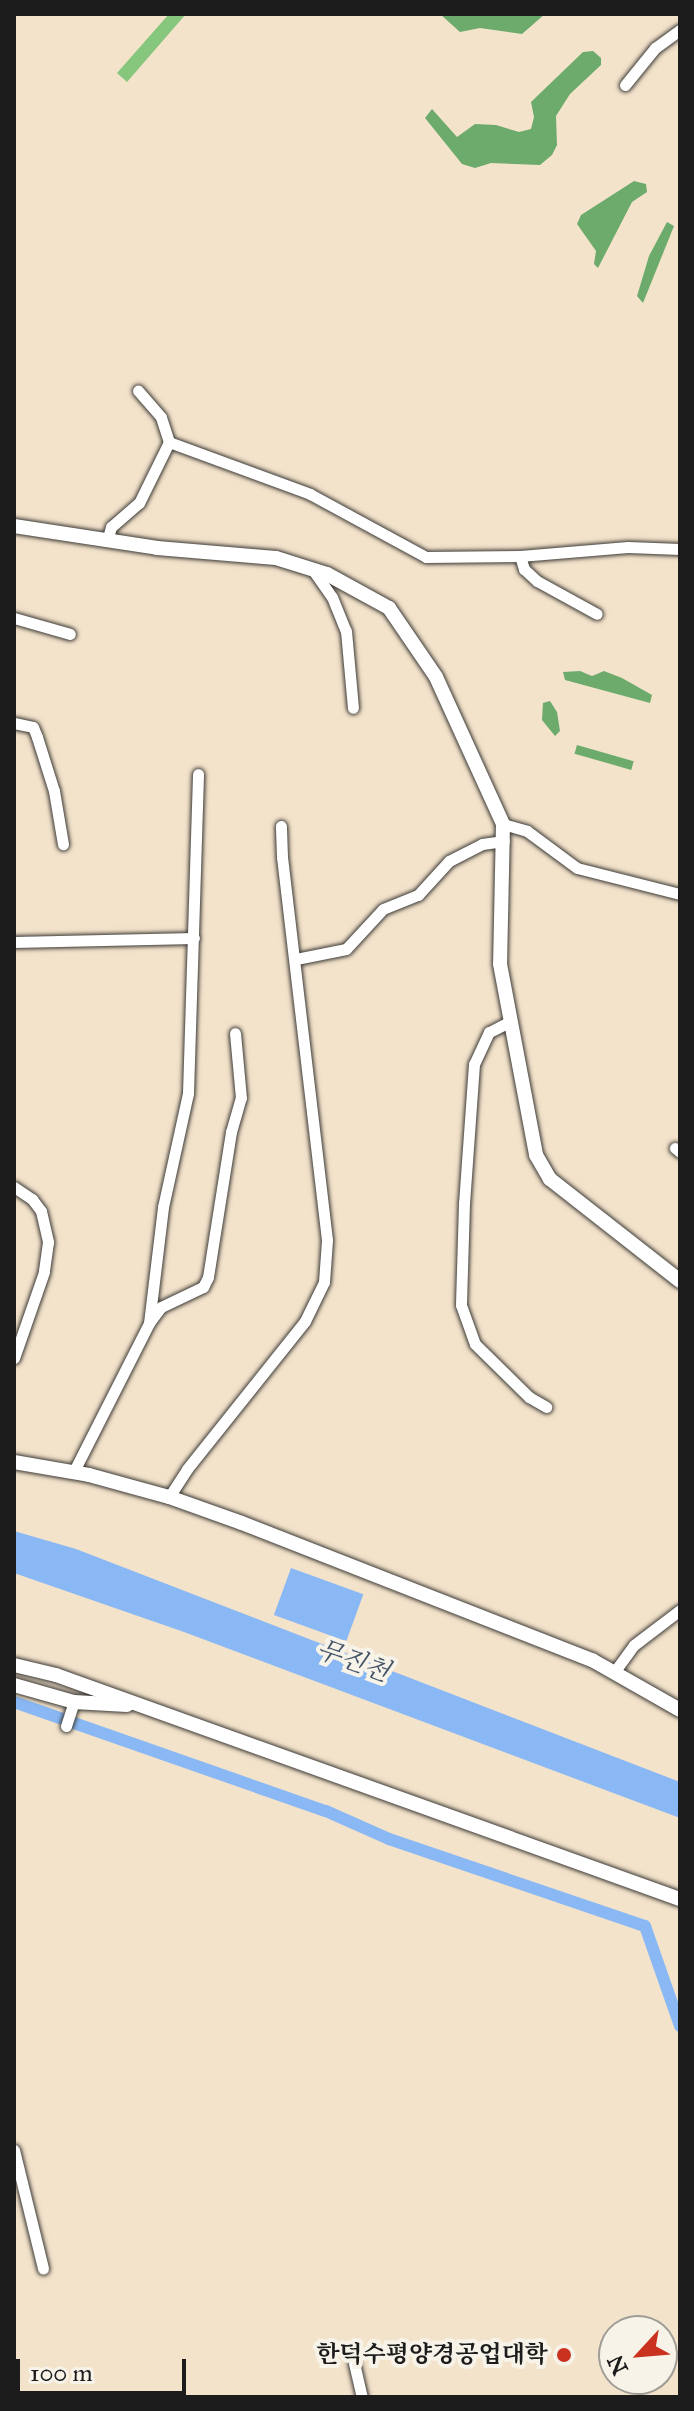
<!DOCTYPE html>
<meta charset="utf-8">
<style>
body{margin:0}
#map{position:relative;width:694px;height:2411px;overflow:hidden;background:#f4e3cb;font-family:"IM FELL Great Primer","Noto Serif KR",serif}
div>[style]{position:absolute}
.green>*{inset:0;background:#86c67d}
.forest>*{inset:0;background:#6cab6c;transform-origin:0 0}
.water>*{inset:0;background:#89b8f4;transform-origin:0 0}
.canal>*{height:12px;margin:-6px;padding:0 6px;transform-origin:6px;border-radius:6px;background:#89b8f4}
.roads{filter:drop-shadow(0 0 2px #3c3a36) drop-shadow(0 0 2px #3c3a36)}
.street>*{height:11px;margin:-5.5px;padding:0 5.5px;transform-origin:5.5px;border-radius:5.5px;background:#fff}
.secondary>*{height:14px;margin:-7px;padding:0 7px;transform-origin:7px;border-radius:7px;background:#fff}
.dots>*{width:22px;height:22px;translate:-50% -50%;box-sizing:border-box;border:4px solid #f7f3e8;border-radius:50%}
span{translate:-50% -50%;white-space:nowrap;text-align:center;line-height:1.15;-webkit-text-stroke:8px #f7f3e8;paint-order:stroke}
.poi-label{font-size:24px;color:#1c1c1c;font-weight:700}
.right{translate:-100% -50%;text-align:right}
.water-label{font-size:26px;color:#425368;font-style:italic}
.frame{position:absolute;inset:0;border:16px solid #1c1c1c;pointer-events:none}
.north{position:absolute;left:598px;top:2315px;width:80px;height:80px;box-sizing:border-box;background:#f7f3e8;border:2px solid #9f9d96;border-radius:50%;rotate:244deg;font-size:22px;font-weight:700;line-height:32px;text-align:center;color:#1c1c1c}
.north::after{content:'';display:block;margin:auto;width:28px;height:36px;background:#c8321e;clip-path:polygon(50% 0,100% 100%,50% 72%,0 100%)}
.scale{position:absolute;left:16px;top:2359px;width:170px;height:36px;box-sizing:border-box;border:4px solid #1c1c1c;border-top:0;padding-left:10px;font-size:24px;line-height:28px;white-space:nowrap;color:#1c1c1c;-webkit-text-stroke:6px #f7f3e8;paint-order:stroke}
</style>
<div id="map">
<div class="green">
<div style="clip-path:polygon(169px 14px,186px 14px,127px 82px,117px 73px)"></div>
</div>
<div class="forest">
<div style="clip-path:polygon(440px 14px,545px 14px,522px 34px,480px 28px,460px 32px)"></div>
<div style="clip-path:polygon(593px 51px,601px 58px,601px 65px,570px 94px,556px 116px,557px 145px,552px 155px,540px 165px,491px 163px,475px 168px,462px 164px,425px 118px,432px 109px,457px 137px,475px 124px,496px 125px,519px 132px,531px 129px,534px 117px,531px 102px,583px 52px)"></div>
<div style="clip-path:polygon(634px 181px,646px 184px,647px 192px,632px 202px,598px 268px,594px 264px,596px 251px,577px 224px,581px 215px)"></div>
<div style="clip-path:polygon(667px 222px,674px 226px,643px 303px,637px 296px,649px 256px)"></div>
<div style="clip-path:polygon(580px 671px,592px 676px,604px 671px,622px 678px,652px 695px,650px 703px,565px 680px,563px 672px)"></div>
<div style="clip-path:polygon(550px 701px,557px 712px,560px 731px,555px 736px,542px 720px,543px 703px)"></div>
<div style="left:577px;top:745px;width:59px;height:9px;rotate:16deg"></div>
</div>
<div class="water">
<div style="clip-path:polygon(14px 1531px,76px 1549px,680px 1782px,680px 1818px,184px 1632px,14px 1573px)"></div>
<div style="left:291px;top:1568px;width:77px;height:50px;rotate:20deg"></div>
</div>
<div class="canal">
<div style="left:14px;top:1702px;width:330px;rotate:19.3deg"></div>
<div style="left:326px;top:1811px;width:69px;rotate:24deg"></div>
<div style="left:389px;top:1839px;width:270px;rotate:18.8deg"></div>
<div style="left:645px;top:1926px;width:106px;rotate:70.7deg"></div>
</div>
<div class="roads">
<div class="street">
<div style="left:625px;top:85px;width:48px;rotate:-51deg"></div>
<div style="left:655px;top:48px;width:31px;rotate:-36deg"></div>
<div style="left:169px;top:442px;width:150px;rotate:20.2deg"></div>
<div style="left:310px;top:494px;width:132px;rotate:28.5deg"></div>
<div style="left:426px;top:557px;width:94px;rotate:-0.6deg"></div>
<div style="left:520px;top:556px;width:108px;rotate:-4.8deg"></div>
<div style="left:628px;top:547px;width:52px;rotate:2.2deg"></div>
<div style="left:107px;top:541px;width:15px;rotate:-74deg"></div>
<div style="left:111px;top:527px;width:37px;rotate:-41deg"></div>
<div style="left:139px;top:503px;width:68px;rotate:-63.8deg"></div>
<div style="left:169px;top:442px;width:26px;rotate:-108deg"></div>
<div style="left:161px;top:417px;width:35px;rotate:-131deg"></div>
<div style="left:520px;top:556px;width:14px;rotate:73deg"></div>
<div style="left:524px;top:569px;width:18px;rotate:43deg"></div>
<div style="left:537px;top:581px;width:68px;rotate:28.8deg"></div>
<div style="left:313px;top:570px;width:33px;rotate:55deg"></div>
<div style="left:332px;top:597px;width:37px;rotate:68deg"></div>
<div style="left:346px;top:631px;width:77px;rotate:84.8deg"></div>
<div style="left:14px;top:618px;width:58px;rotate:15.9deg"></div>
<div style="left:14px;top:723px;width:19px;rotate:12deg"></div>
<div style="left:33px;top:727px;width:11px;rotate:68deg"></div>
<div style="left:37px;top:737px;width:57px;rotate:72.5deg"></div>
<div style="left:54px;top:791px;width:54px;rotate:80.4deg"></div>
<div style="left:503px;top:824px;width:25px;rotate:16deg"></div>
<div style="left:527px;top:831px;width:62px;rotate:36.5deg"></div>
<div style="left:577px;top:868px;width:106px;rotate:14.2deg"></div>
<div style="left:14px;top:942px;width:180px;rotate:-1.3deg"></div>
<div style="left:296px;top:959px;width:51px;rotate:-11.3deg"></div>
<div style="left:346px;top:949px;width:54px;rotate:-47.2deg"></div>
<div style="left:383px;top:909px;width:38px;rotate:-22deg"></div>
<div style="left:418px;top:895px;width:46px;rotate:-47.6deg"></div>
<div style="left:449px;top:861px;width:37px;rotate:-27deg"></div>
<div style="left:482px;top:844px;width:22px;rotate:-8deg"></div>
<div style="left:511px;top:1021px;width:25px;rotate:153deg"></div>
<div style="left:489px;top:1032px;width:35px;rotate:115deg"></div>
<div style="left:474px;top:1064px;width:139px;rotate:94.1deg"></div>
<div style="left:464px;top:1203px;width:102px;rotate:91.7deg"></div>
<div style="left:461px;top:1305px;width:41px;rotate:70.3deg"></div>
<div style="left:475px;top:1344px;width:76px;rotate:44.5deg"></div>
<div style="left:529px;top:1397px;width:20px;rotate:30deg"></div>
<div style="left:675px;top:1148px;width:6px;rotate:39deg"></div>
<div style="left:14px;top:1187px;width:22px;rotate:34deg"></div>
<div style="left:32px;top:1199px;width:15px;rotate:53deg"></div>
<div style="left:41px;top:1211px;width:32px;rotate:77deg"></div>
<div style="left:48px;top:1242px;width:30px;rotate:98deg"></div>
<div style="left:44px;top:1272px;width:91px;rotate:109.2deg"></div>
<div style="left:149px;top:1323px;width:117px;rotate:-83.1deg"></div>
<div style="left:163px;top:1207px;width:117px;rotate:-77.6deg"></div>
<div style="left:188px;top:1093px;width:319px;rotate:-88.2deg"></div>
<div style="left:74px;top:1471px;width:166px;rotate:-63.1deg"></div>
<div style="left:149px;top:1323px;width:20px;rotate:-53deg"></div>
<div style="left:161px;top:1307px;width:47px;rotate:-25.5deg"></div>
<div style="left:203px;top:1287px;width:11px;rotate:-63deg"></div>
<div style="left:208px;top:1277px;width:147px;rotate:-81deg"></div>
<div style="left:231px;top:1132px;width:35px;rotate:-74deg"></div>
<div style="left:241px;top:1098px;width:65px;rotate:-95.3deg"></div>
<div style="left:169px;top:1497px;width:33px;rotate:-57deg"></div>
<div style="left:187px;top:1469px;width:189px;rotate:-51.4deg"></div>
<div style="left:305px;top:1321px;width:43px;rotate:-64deg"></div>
<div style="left:324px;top:1282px;width:42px;rotate:-85.9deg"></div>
<div style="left:327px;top:1240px;width:386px;rotate:-96.7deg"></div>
<div style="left:282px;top:857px;width:31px;rotate:-92deg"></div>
<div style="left:615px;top:1671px;width:32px;rotate:-54deg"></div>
<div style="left:634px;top:1645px;width:58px;rotate:-37.3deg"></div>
<div style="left:66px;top:1726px;width:25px;rotate:-72deg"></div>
<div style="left:14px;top:2150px;width:122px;rotate:76.2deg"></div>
<div style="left:354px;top:2363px;width:35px;rotate:77deg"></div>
</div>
<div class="secondary">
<div style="left:14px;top:526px;width:145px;rotate:8.7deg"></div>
<div style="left:157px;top:548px;width:119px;rotate:4.8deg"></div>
<div style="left:276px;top:558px;width:53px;rotate:17.4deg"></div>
<div style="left:327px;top:574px;width:71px;rotate:28.7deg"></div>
<div style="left:389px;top:608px;width:83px;rotate:55.7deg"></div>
<div style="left:436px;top:677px;width:162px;rotate:65.5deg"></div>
<div style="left:503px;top:824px;width:140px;rotate:91.2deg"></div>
<div style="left:500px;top:964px;width:194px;rotate:79.3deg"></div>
<div style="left:536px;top:1155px;width:28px;rotate:60deg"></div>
<div style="left:550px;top:1179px;width:165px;rotate:38.1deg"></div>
<div style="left:14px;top:1462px;width:76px;rotate:9.8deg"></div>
<div style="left:89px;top:1475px;width:83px;rotate:15.4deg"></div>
<div style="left:169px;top:1497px;width:77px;rotate:19.6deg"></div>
<div style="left:242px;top:1523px;width:376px;rotate:21.4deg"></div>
<div style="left:592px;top:1660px;width:101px;rotate:29.6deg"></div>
<div style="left:14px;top:1665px;width:43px;rotate:13.4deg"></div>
<div style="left:56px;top:1675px;width:663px;rotate:19.75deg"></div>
<div style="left:14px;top:1685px;width:62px;rotate:15.8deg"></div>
<div style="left:74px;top:1702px;width:53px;rotate:3.2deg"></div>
</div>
</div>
<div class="dots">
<div style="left:564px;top:2355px;background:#c8321e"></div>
</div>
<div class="poi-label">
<span class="right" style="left:548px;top:2355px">한덕수평양경공업대학</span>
</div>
<div class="water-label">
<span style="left:353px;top:1661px;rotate:20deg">무진천</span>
</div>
<div class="frame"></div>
<div class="north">N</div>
<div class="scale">100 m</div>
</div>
